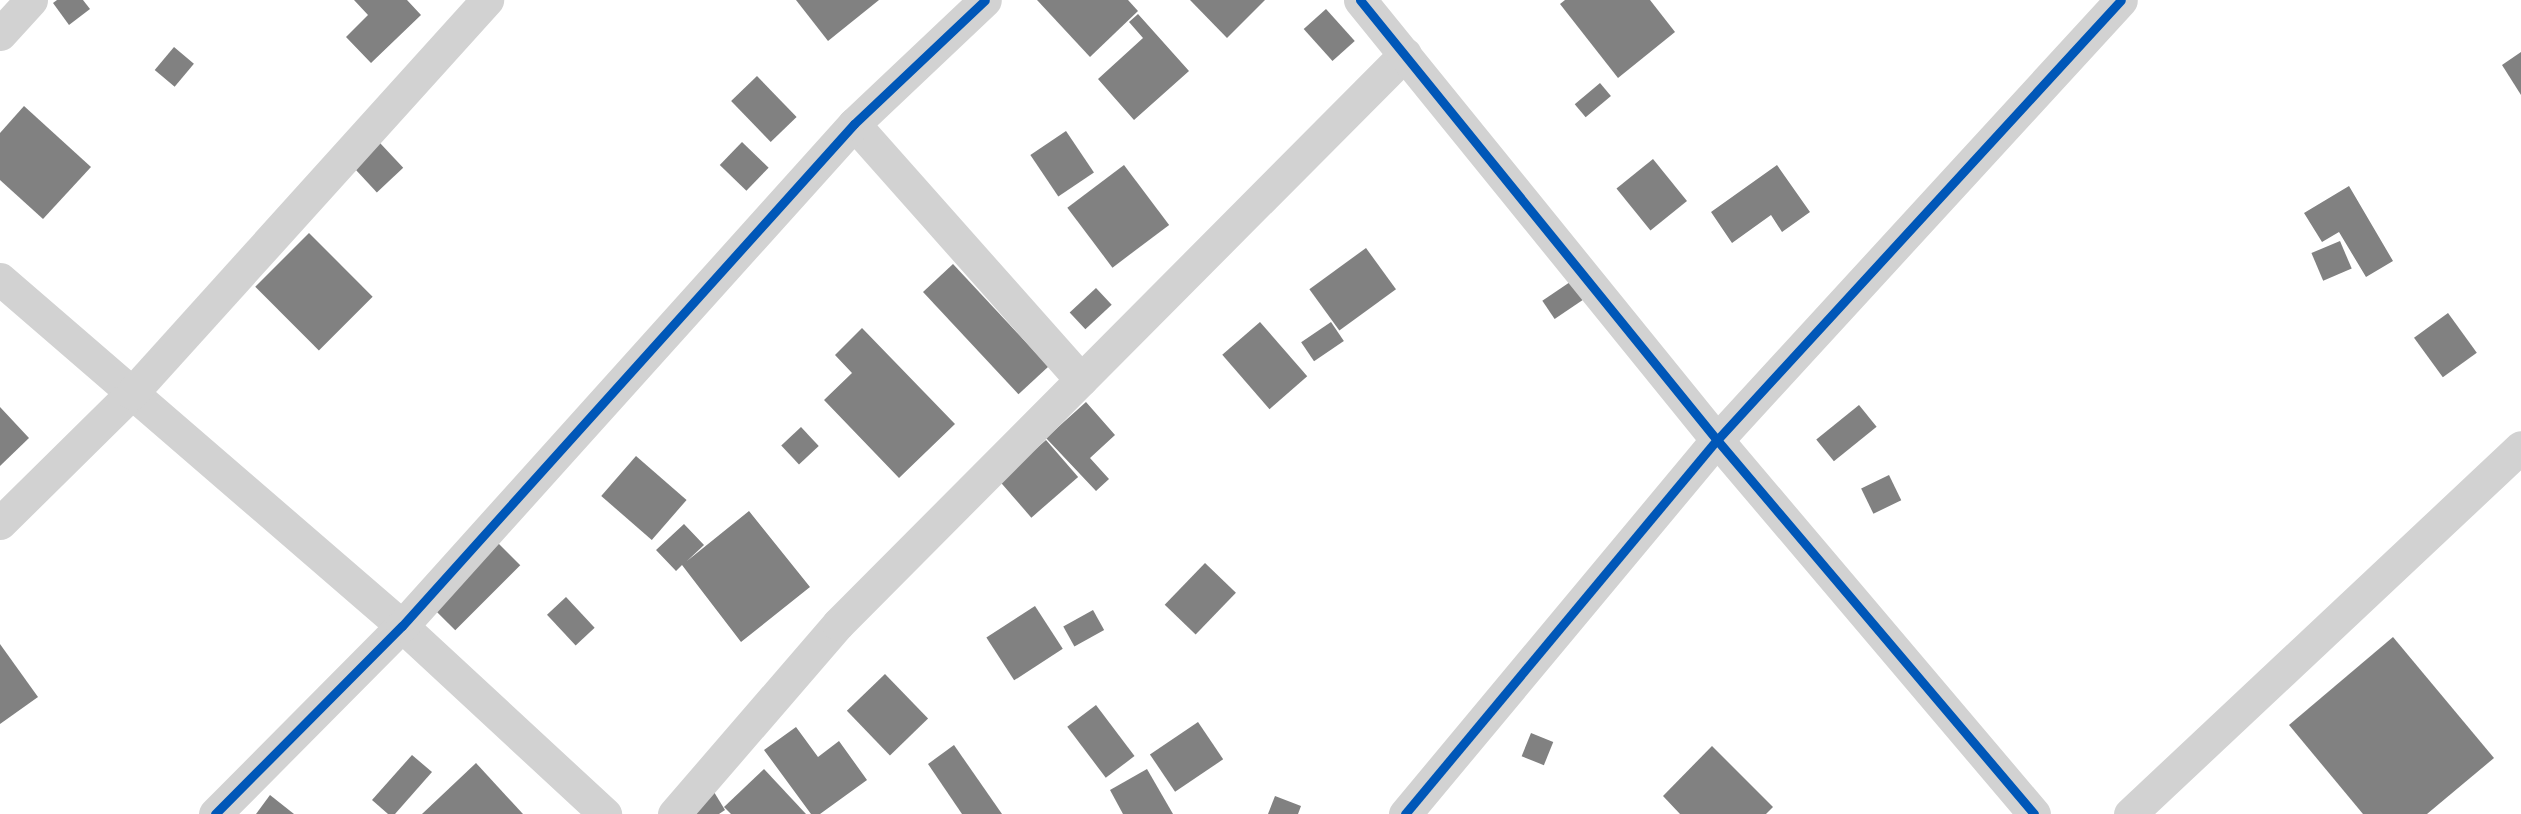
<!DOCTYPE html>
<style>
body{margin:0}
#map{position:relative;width:2521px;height:814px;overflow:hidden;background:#fff;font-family:"Alegreya Sans",sans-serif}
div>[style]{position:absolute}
.building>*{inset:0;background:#818181;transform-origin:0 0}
.minor>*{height:33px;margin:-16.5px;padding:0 16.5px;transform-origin:16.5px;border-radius:16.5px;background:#d2d2d2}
.tertiary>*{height:33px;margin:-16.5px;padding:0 16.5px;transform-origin:16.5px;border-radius:16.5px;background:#d2d2d2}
.cycleway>*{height:9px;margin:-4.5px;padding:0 4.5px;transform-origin:4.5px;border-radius:4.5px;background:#0057b8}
span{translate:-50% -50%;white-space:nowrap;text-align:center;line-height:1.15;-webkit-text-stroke:6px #fff;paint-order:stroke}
</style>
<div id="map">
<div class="building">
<div style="clip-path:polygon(57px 0,83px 0,90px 9px,69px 25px,53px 3px)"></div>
<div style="clip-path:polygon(354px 0,407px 0,421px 15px,371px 63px,346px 37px,368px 15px)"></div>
<div style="clip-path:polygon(796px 0,879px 0,828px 41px)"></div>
<div style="clip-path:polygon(1037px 0,1128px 0,1138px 11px,1090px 57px)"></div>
<div style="clip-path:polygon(1190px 0,1265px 0,1227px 38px)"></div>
<div style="clip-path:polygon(1565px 0,1650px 0,1675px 32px,1618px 78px,1560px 4px)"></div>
<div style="left:1326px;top:9px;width:43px;height:30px;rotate:48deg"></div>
<div style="clip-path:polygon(1138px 14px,1189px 71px,1134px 120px,1098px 79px,1143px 38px,1129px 22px)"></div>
<div style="left:174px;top:47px;width:26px;height:30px;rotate:40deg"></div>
<div style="clip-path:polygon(2521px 52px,2521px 95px,2502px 65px)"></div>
<div style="left:757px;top:76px;width:57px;height:36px;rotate:46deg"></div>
<div style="left:1600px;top:83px;width:17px;height:33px;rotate:50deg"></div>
<div style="clip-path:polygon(24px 106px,91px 167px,43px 219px,0 180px,0 133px)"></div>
<div style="left:1066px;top:131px;width:50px;height:43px;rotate:56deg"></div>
<div style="left:742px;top:142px;width:37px;height:32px;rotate:44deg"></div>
<div style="left:380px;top:143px;width:34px;height:36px;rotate:47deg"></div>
<div style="left:1653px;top:159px;width:54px;height:47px;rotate:51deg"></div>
<div style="left:1124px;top:165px;width:75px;height:71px;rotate:53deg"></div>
<div style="clip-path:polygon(1777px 165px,1810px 212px,1782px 232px,1771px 215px,1732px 243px,1711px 212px)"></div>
<div style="clip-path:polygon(2349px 186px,2393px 261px,2366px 277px,2339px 232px,2322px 242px,2304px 213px)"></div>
<div style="left:309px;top:233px;width:90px;height:76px;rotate:45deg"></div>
<div style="left:2340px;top:241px;width:30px;height:31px;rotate:67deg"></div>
<div style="left:1366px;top:248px;width:51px;height:70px;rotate:54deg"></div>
<div style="left:953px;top:264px;width:140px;height:41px;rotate:47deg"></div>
<div style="left:1573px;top:280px;width:22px;height:37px;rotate:56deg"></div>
<div style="left:1096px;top:288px;width:23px;height:36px;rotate:47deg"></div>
<div style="left:2448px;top:313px;width:49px;height:42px;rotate:54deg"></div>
<div style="left:1260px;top:322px;width:72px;height:50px;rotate:49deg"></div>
<div style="left:1331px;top:322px;width:23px;height:36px;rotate:56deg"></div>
<div style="clip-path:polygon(862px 328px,955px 424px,899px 478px,824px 400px,852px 373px,835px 355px)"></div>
<div style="clip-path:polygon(1086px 402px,1115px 435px,1090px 458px,1109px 479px,1096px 491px,1046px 438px)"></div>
<div style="left:1859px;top:405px;width:28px;height:55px;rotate:51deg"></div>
<div style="clip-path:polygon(0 407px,29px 438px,0 466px)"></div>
<div style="left:801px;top:427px;width:26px;height:27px;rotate:47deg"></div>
<div style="left:1046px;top:440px;width:49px;height:62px;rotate:49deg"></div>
<div style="left:636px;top:456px;width:67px;height:53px;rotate:41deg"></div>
<div style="left:1889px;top:475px;width:28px;height:31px;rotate:64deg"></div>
<div style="clip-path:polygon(749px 511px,810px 587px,741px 642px,682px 565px,676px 571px,656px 550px,684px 524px,704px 545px,687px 561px)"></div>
<div style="left:492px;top:537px;width:40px;height:92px;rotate:45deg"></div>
<div style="left:1205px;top:563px;width:43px;height:58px;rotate:44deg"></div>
<div style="left:566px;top:597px;width:42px;height:26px;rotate:47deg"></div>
<div style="left:1035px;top:606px;width:51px;height:58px;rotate:57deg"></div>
<div style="left:1093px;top:610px;width:23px;height:34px;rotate:61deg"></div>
<div style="clip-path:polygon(2393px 637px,2494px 758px,2427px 814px,2363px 814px,2289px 725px)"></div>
<div style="clip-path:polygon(0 644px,38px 697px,0 724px)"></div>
<div style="left:885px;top:674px;width:62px;height:53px;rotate:46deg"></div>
<div style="left:1096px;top:705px;width:64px;height:36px;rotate:53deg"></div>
<div style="left:1198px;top:722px;width:45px;height:58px;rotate:56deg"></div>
<div style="clip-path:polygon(796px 727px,818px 757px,839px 741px,867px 780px,820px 814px,811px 814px,764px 750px)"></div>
<div style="left:1531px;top:733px;width:24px;height:25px;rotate:22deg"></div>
<div style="clip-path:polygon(954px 745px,1002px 814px,962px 814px,928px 764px)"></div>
<div style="clip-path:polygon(1712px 746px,1773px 807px,1766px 814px,1680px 814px,1663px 796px)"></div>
<div style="clip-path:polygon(412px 755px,432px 772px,395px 814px,388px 814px,372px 800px)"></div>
<div style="clip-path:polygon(476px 763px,523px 814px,422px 814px)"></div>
<div style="clip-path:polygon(764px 769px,806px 814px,731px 814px,724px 807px)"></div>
<div style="clip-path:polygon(1147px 769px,1173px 814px,1123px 814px,1110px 790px)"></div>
<div style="clip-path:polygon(714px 792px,725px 810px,719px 814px,683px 814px)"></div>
<div style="clip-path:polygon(270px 795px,294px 814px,256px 814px)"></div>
<div style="clip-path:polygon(1275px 796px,1301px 806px,1298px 814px,1268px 814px)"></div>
</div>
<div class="minor">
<div style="left:0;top:34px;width:46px;rotate:-47.6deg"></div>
<div style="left:854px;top:124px;width:342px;rotate:48.4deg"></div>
<div style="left:0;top:279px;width:531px;rotate:40.8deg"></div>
<div style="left:402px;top:626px;width:277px;rotate:42.8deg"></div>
<div style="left:0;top:523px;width:185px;rotate:-44.6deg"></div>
<div style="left:132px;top:393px;width:530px;rotate:-47.91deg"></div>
<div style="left:215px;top:814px;width:265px;rotate:-45.2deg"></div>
<div style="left:402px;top:626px;width:676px;rotate:-48deg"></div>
<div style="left:854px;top:124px;width:180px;rotate:-43.4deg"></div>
<div style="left:674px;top:814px;width:251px;rotate:-49.2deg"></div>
<div style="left:838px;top:624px;width:804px;rotate:-45.15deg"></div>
<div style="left:1405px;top:814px;width:487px;rotate:-50.2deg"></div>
<div style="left:1717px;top:440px;width:597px;rotate:-47.44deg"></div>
<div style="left:2130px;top:814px;width:536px;rotate:-43.19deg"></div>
</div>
<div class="tertiary">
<div style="left:1360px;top:0;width:567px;rotate:50.95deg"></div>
<div style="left:1717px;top:440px;width:490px;rotate:49.7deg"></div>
</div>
<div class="cycleway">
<div style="left:1360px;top:0;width:567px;rotate:50.95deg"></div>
<div style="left:1717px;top:440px;width:490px;rotate:49.7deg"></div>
<div style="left:215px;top:814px;width:265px;rotate:-45.2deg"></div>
<div style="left:402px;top:626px;width:676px;rotate:-48deg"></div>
<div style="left:854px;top:124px;width:180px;rotate:-43.4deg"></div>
<div style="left:1405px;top:814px;width:487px;rotate:-50.2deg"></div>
<div style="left:1717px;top:440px;width:597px;rotate:-47.44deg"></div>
</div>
</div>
